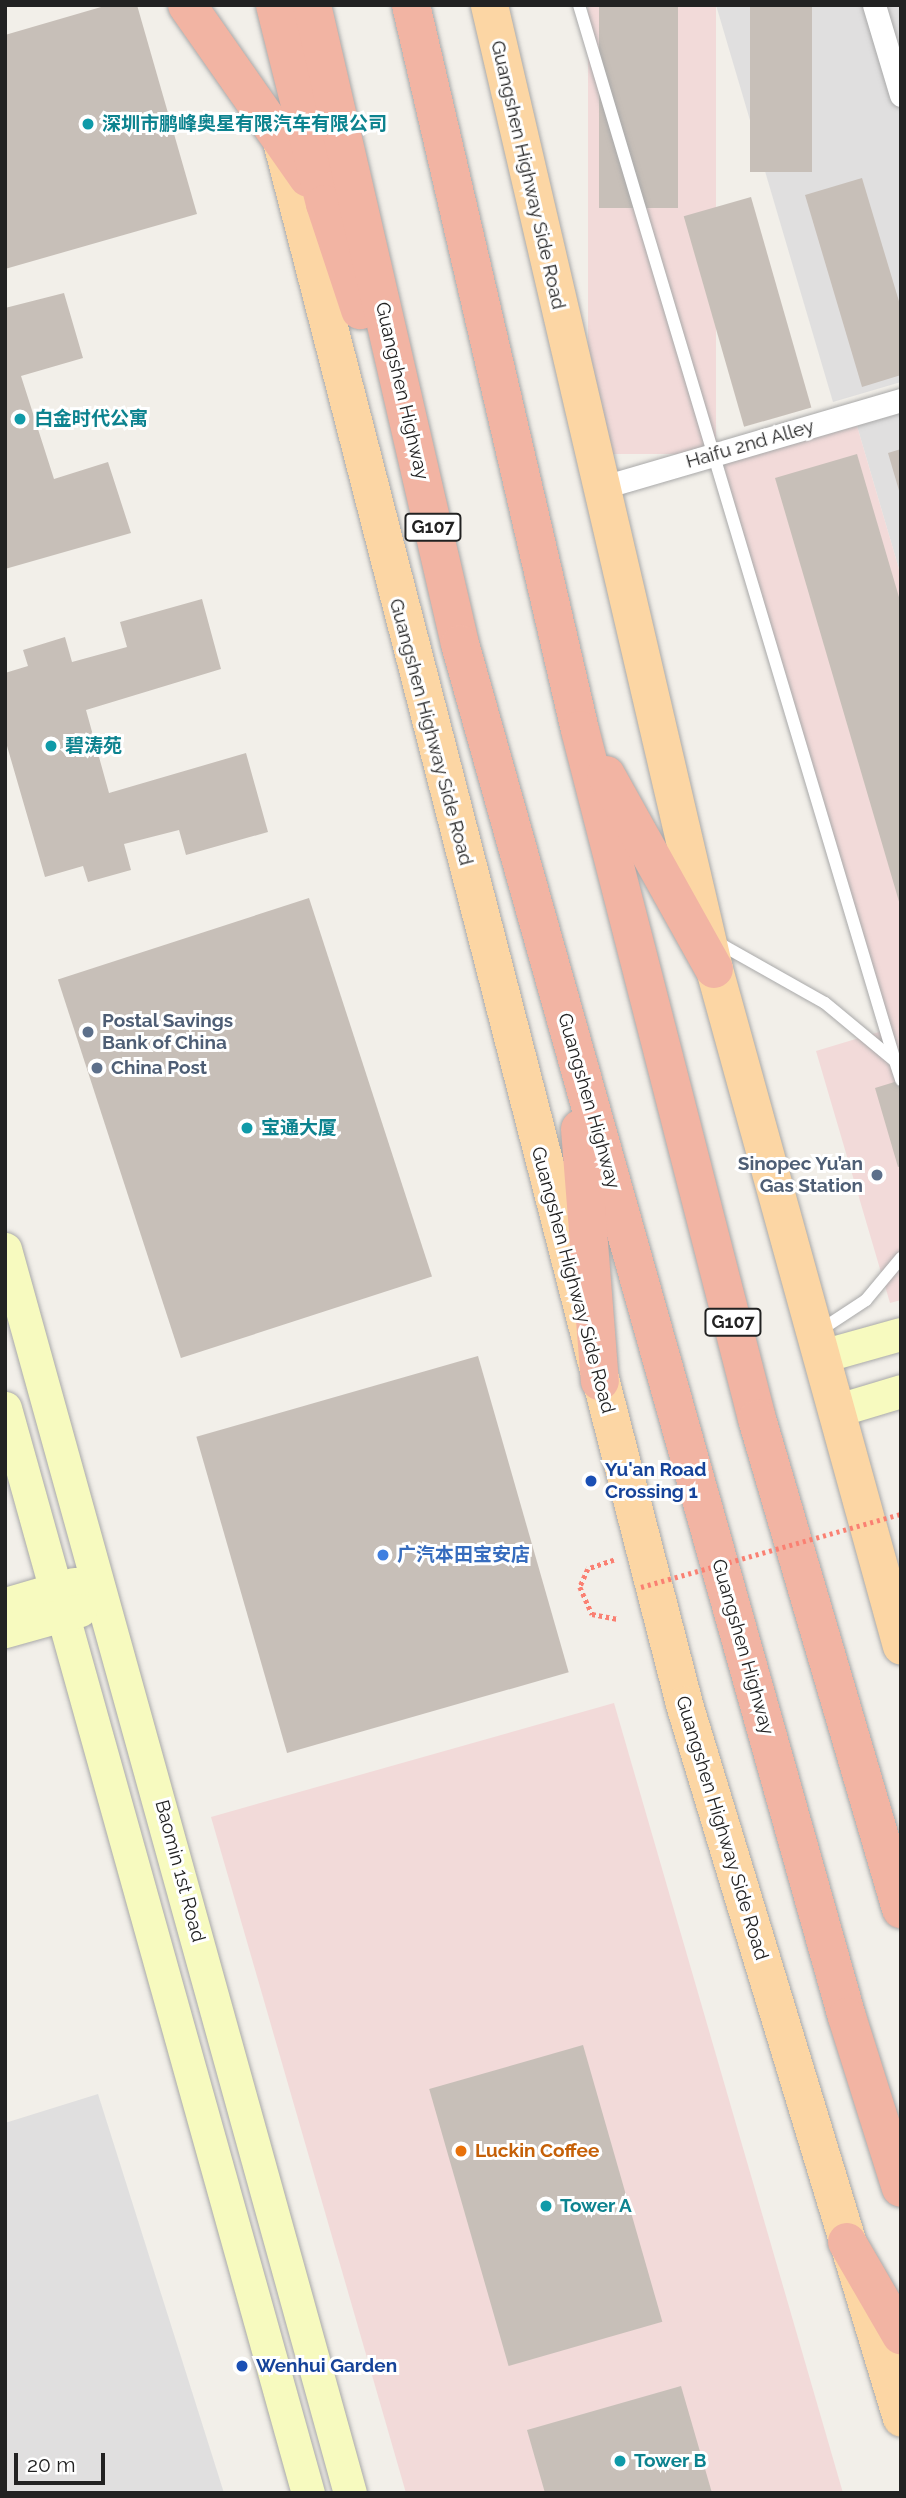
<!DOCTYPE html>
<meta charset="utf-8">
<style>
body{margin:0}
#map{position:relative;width:906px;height:2498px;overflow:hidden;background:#f2efe9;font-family:Raleway,"Noto Sans SC",sans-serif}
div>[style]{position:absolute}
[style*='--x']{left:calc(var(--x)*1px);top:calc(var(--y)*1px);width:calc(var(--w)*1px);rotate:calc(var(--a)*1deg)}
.residential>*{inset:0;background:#e0dfdf}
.commercial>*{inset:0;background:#f2dad9;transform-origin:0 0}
.building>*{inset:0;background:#c7bfb8;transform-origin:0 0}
.path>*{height:4.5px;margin-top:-2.25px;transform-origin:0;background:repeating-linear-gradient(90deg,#fa8072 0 3.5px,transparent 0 7px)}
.roads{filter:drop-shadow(0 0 2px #a9a9a9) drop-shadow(0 0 2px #a9a9a9)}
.service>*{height:12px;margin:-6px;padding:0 6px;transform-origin:6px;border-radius:6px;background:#fff}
.minor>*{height:23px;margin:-11.5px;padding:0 11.5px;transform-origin:11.5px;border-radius:11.5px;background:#fff}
.secondary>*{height:33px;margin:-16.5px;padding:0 16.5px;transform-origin:16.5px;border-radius:16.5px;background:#f7fabf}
.primary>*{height:37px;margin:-18.5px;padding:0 18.5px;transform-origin:18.5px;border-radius:18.5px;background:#fcd6a4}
.trunk>*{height:38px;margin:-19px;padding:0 19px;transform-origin:19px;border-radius:19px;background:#f2b4a3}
.path-bridge>*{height:4.5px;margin-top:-2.25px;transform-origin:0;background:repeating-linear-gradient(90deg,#fa8072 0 3.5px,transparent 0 7px)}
.dots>*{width:19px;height:19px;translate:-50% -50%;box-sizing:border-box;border:4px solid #fff;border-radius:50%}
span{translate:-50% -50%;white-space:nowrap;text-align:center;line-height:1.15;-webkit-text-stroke:6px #fff;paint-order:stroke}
.shield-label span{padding:2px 5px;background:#fff;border:2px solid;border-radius:5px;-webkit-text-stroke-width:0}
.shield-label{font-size:18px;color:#222;font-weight:700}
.culture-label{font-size:19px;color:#0d838f;font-weight:700}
.left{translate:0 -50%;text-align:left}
.street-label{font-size:19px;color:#222}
.service-label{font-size:19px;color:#4e5e75;font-weight:700}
.right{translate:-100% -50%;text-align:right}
.transit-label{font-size:19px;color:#164399;font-weight:700}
.shop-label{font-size:19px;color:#366cbe;font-weight:700}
.food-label{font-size:19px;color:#c56008;font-weight:700}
.frame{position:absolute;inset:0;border:7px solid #222;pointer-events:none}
.scale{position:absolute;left:14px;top:2453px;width:91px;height:32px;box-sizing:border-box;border:4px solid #222;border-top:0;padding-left:9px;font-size:21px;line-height:24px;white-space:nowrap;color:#222;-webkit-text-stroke:5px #fff;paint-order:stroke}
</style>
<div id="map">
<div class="residential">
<div style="clip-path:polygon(716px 5px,901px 5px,901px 382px,833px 402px)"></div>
<div style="clip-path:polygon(901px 413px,901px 576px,857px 426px)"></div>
<div style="clip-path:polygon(98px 2094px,224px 2493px,5px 2493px,5px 2123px)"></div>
</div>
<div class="commercial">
<div style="left:588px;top:5px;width:128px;height:449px"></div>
<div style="clip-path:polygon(857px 426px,901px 576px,901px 1300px,890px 1303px,816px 1051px,889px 1029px,723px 464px)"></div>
<div style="clip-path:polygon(614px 1703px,843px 2493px,406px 2493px,211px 1817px)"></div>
</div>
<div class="building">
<div style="clip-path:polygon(108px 5px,137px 5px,197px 214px,5px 269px,5px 35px)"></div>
<div style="left:599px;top:5px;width:79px;height:203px"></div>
<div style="left:750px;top:5px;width:62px;height:167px"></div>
<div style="clip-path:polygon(862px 178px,901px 308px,901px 375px,862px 387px,805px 195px)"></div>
<div style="left:751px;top:197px;width:219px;height:70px;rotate:74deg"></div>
<div style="clip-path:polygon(64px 293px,83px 358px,21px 376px,54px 479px,108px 462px,131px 533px,5px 569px,5px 308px)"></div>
<div style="clip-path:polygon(901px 449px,901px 494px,900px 494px,888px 453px)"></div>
<div style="clip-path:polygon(857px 454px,901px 604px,900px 905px,775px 478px)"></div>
<div style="clip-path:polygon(202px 599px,221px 669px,86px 710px,109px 793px,246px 753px,268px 832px,186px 855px,179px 830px,124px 844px,131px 870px,88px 882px,83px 866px,45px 877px,5px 739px,5px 673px,28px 666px,23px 650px,65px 637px,72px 662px,127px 647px,120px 622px)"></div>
<div style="left:309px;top:898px;width:398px;height:264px;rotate:72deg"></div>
<div style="clip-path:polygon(901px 1080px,901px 1166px,898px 1167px,875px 1088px)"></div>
<div style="left:478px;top:1356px;width:329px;height:293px;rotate:74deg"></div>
<div style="left:583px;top:2045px;width:288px;height:160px;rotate:74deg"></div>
<div style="clip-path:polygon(681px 2386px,712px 2493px,545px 2493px,527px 2430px)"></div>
</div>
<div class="path">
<div style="--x:614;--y:1560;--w:28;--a:161"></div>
<div style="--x:588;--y:1569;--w:20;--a:114"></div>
<div style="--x:580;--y:1587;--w:30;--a:66"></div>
<div style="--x:592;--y:1614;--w:25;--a:11"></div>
</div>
<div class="roads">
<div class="service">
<div style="--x:579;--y:5;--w:1102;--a:73.34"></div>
<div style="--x:715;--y:941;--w:126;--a:29.4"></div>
<div style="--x:825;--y:1003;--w:91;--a:39.6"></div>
<div style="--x:895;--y:1061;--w:20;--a:72"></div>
<div style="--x:819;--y:1331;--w:56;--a:-33.4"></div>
<div style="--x:866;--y:1300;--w:55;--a:-50.2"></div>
</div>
<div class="minor">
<div style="--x:874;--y:5;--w:94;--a:73.3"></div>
<div style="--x:600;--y:488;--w:314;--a:-16.3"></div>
</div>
<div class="secondary">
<div style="--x:5;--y:1249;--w:1291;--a:74.5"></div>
<div style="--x:822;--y:1356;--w:82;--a:-15.6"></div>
<div style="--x:5;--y:1408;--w:1127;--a:74.4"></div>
<div style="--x:838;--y:1410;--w:66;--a:-16.8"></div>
<div style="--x:5;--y:1604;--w:72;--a:-16.2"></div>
<div style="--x:5;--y:1631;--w:78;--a:-15.6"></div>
</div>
<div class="primary">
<div style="--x:489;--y:5;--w:990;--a:76.86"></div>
<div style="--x:714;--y:969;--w:702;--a:74.56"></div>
<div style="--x:281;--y:141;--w:1614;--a:75.54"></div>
<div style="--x:684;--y:1704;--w:746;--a:73.09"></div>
</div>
<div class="trunk">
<div style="--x:187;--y:5;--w:211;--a:55"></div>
<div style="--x:275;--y:5;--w:205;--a:75.9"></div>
<div style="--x:325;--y:204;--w:112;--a:71.7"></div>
<div style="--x:312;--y:5;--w:656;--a:76.96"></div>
<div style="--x:460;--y:644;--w:1426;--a:74.26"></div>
<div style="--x:847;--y:2017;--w:179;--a:72.5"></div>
<div style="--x:411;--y:5;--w:744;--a:76.88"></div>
<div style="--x:580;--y:730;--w:711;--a:75.59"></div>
<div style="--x:757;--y:1419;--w:511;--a:73.62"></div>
<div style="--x:606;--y:775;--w:222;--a:60.9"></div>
<div style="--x:580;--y:1129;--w:253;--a:85.5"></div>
<div style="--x:847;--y:2242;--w:108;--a:59.9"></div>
</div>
</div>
<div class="path-bridge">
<div style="--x:641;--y:1587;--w:270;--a:-15.7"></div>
</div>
<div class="dots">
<div style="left:88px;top:124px;background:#0f9aa8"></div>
<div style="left:20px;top:419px;background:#0f9aa8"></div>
<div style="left:51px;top:746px;background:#0f9aa8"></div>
<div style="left:88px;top:1032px;background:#5c6f8a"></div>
<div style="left:97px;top:1068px;background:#5c6f8a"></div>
<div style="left:247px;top:1128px;background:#0f9aa8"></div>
<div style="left:877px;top:1175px;background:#5c6f8a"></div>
<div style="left:591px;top:1481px;background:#1a4fb4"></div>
<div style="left:383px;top:1555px;background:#3f7fe0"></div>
<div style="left:461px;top:2151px;background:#e8710a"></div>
<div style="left:546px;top:2206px;background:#0f9aa8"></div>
<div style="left:242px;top:2366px;background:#1a4fb4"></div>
<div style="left:620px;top:2461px;background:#0f9aa8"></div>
</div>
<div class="shield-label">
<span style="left:433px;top:527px">G107</span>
<span style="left:733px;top:1322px">G107</span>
</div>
<div class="culture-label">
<span class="left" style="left:102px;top:124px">深圳市鹏峰奥星有限汽车有限公司</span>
<span class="left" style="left:34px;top:419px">白金时代公寓</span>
<span class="left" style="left:65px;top:746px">碧涛苑</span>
<span class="left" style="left:261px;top:1128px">宝通大厦</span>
<span class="left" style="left:560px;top:2206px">Tower A</span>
<span class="left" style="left:634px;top:2461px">Tower B</span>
</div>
<div class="street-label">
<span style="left:528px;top:175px;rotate:77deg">Guangshen Highway Side Road</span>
<span style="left:402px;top:391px;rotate:77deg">Guangshen Highway</span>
<span style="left:750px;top:444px;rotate:-16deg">Haifu 2nd Alley</span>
<span style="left:431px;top:732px;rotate:75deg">Guangshen Highway Side Road</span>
<span style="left:589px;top:1101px;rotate:74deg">Guangshen Highway</span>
<span style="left:573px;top:1280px;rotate:75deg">Guangshen Highway Side Road</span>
<span style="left:743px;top:1647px;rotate:74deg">Guangshen Highway</span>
<span style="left:722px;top:1828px;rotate:73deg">Guangshen Highway Side Road</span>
<span style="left:180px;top:1871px;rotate:75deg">Baomin 1st Road</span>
</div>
<div class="service-label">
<span class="left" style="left:102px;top:1032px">Postal Savings<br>Bank of China</span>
<span class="left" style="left:111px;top:1068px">China Post</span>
<span class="right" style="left:863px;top:1175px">Sinopec Yu’an<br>Gas Station</span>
</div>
<div class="transit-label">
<span class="left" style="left:605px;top:1481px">Yu'an Road<br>Crossing 1</span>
<span class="left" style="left:256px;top:2366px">Wenhui Garden</span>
</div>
<div class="shop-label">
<span class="left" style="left:397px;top:1555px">广汽本田宝安店</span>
</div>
<div class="food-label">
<span class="left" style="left:475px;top:2151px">Luckin Coffee</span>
</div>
<div class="frame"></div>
<div class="scale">20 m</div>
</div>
